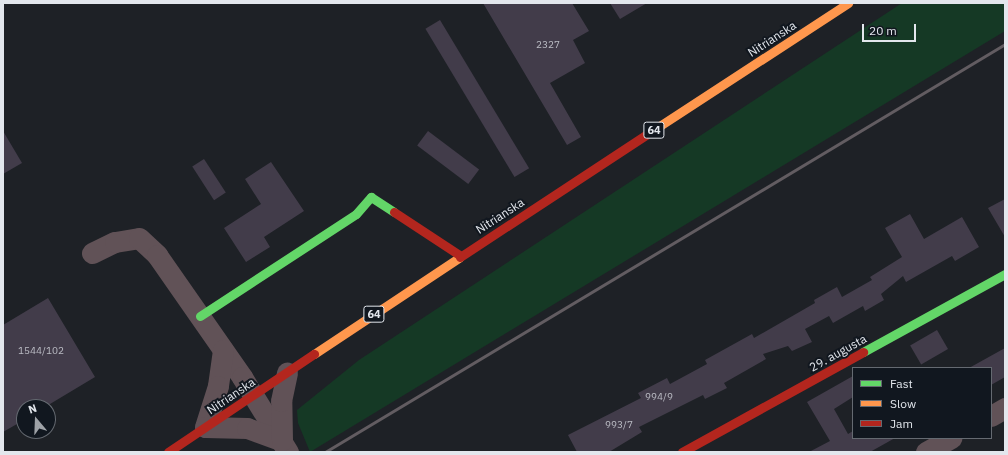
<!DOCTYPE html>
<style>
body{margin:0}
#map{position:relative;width:1008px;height:455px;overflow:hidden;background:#1e2126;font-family:"IBM Plex Sans",sans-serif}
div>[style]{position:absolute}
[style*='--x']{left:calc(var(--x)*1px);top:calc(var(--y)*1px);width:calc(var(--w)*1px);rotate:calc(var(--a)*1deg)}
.green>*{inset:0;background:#153925}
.building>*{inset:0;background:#423c4a;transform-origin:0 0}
.street>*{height:21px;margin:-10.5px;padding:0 10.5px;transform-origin:10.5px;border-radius:10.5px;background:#615257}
.fast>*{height:9px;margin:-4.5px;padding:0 4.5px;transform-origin:4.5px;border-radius:4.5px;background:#63d668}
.slow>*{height:9px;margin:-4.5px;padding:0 4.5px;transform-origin:4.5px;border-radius:4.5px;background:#ff974d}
.jam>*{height:9px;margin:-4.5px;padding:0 4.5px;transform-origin:4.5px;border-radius:4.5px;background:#b3261e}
.rail>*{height:3px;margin:-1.5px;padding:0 1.5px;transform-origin:1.5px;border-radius:1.5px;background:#625c61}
span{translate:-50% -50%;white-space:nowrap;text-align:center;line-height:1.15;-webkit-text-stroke:4px #11171f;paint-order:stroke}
.number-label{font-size:10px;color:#bbbcc4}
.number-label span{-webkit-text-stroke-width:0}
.shield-label span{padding:1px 3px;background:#11171f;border:1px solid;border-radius:3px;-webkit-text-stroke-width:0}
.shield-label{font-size:11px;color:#e3e7ed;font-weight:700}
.street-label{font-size:12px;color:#e3e7ed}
.frame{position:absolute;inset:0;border:4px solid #e3e7ed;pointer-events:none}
.legend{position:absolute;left:852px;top:367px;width:140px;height:72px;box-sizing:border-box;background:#11171f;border:1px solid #656a71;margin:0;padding:5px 7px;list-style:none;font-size:12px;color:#e3e7ed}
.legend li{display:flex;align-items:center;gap:8px;height:20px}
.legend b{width:20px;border:1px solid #656a71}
.north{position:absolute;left:16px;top:399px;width:40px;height:40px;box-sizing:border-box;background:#11171f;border:1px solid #656a71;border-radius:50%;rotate:341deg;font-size:11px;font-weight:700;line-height:16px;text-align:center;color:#e3e7ed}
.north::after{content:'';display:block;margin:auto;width:14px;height:18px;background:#9ea2a7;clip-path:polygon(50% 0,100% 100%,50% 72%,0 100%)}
.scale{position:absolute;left:862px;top:24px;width:54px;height:18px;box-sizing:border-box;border:2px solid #e3e7ed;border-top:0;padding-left:5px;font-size:12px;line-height:14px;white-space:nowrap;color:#e3e7ed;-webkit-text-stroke:3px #11171f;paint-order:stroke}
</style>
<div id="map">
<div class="green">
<div style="clip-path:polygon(902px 3px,1005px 3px,1005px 31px,310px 452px,298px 423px,297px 410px,359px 360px)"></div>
</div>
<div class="building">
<div style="clip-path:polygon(483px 3px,572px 3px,589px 31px,573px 40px,585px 63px,550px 83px,581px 137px,567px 145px)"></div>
<div style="clip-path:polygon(610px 3px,647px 3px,620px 19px)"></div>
<div style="left:440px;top:20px;width:173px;height:17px;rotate:59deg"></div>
<div style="clip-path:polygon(3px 131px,22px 163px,3px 174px)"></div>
<div style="left:428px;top:131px;width:64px;height:18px;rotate:37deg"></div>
<div style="left:204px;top:159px;width:40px;height:14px;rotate:57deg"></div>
<div style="clip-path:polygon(271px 162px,304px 211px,264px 237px,270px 247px,246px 262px,224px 228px,261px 204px,245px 179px)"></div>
<div style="clip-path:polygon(1005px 199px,1005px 237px,988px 208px)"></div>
<div style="clip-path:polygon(910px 214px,924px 239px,962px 217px,979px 247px,955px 261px,952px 256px,906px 282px,903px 276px,881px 294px,884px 300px,865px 311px,863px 306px,833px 323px,829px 316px,805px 329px,812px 342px,792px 351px,788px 346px,763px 354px,766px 359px,724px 383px,727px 388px,705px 399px,703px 395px,639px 427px,642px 432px,609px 452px,577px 452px,568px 435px,641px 398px,638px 393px,667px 378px,670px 384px,707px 364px,705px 360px,752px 334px,754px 338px,815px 303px,814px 300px,837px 287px,842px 297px,872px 280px,870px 277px,902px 257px,885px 228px)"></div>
<div style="clip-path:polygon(48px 298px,95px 377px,45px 407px,24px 407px,24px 420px,3px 432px,3px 325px)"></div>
<div style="left:937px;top:330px;width:22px;height:31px;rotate:60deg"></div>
<div style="clip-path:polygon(1005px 348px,1005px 377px,991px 385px,991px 368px,969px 368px)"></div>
<div style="clip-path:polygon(853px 376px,853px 397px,834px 409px,848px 434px,853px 431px,853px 438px,895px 438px,870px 452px,809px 452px,830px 441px,807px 402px)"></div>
</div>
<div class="street">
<div style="--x:92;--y:253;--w:25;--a:-26"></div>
<div style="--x:115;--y:242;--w:24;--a:-9"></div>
<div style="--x:139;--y:238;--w:25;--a:43"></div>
<div style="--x:157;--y:255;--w:149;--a:55.1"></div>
<div style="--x:242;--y:377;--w:88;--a:58.5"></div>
<div style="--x:223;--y:350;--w:36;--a:98"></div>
<div style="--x:218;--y:386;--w:43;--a:107.6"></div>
<div style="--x:205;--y:427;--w:42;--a:1.4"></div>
<div style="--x:247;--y:428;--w:37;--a:20"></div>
<div style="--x:991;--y:416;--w:16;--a:-30"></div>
<div style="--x:282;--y:440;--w:39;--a:-91"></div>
<div style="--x:281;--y:401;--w:29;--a:-78"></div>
<div style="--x:926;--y:452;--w:29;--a:-29"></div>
</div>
<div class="fast">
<div style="--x:200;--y:316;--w:186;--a:-33.2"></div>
<div style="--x:356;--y:214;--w:23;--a:-49"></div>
<div style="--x:371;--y:197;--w:27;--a:33"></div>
<div style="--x:863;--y:352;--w:162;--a:-28.8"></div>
</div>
<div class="slow">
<div style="--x:658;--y:127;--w:227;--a:-33.1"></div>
<div style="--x:314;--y:354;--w:175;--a:-33.6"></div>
</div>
<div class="jam">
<div style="--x:394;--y:212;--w:80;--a:33.3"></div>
<div style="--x:460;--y:257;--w:237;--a:-33.3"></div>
<div style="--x:168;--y:452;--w:176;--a:-33.9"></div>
<div style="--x:682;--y:452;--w:207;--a:-28.9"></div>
</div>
<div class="rail">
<div style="--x:325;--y:452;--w:793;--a:-30.96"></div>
</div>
<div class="number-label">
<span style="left:548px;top:45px">2327</span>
<span style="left:41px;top:351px">1544/102</span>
<span style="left:659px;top:397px">994/9</span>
<span style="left:619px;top:425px">993/7</span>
</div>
<div class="shield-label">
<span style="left:654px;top:130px">64</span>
<span style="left:374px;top:314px">64</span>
</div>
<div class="street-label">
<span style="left:772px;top:39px;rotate:-33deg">Nitrianska</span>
<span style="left:500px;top:216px;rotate:-33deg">Nitrianska</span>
<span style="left:838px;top:353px;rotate:-29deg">29. augusta</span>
<span style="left:231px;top:396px;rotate:-34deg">Nitrianska</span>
</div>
<div class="frame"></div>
<ul class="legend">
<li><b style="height:5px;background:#63d668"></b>Fast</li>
<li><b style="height:5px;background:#ff974d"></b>Slow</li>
<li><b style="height:5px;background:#b3261e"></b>Jam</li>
</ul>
<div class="north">N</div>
<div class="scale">20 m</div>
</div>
